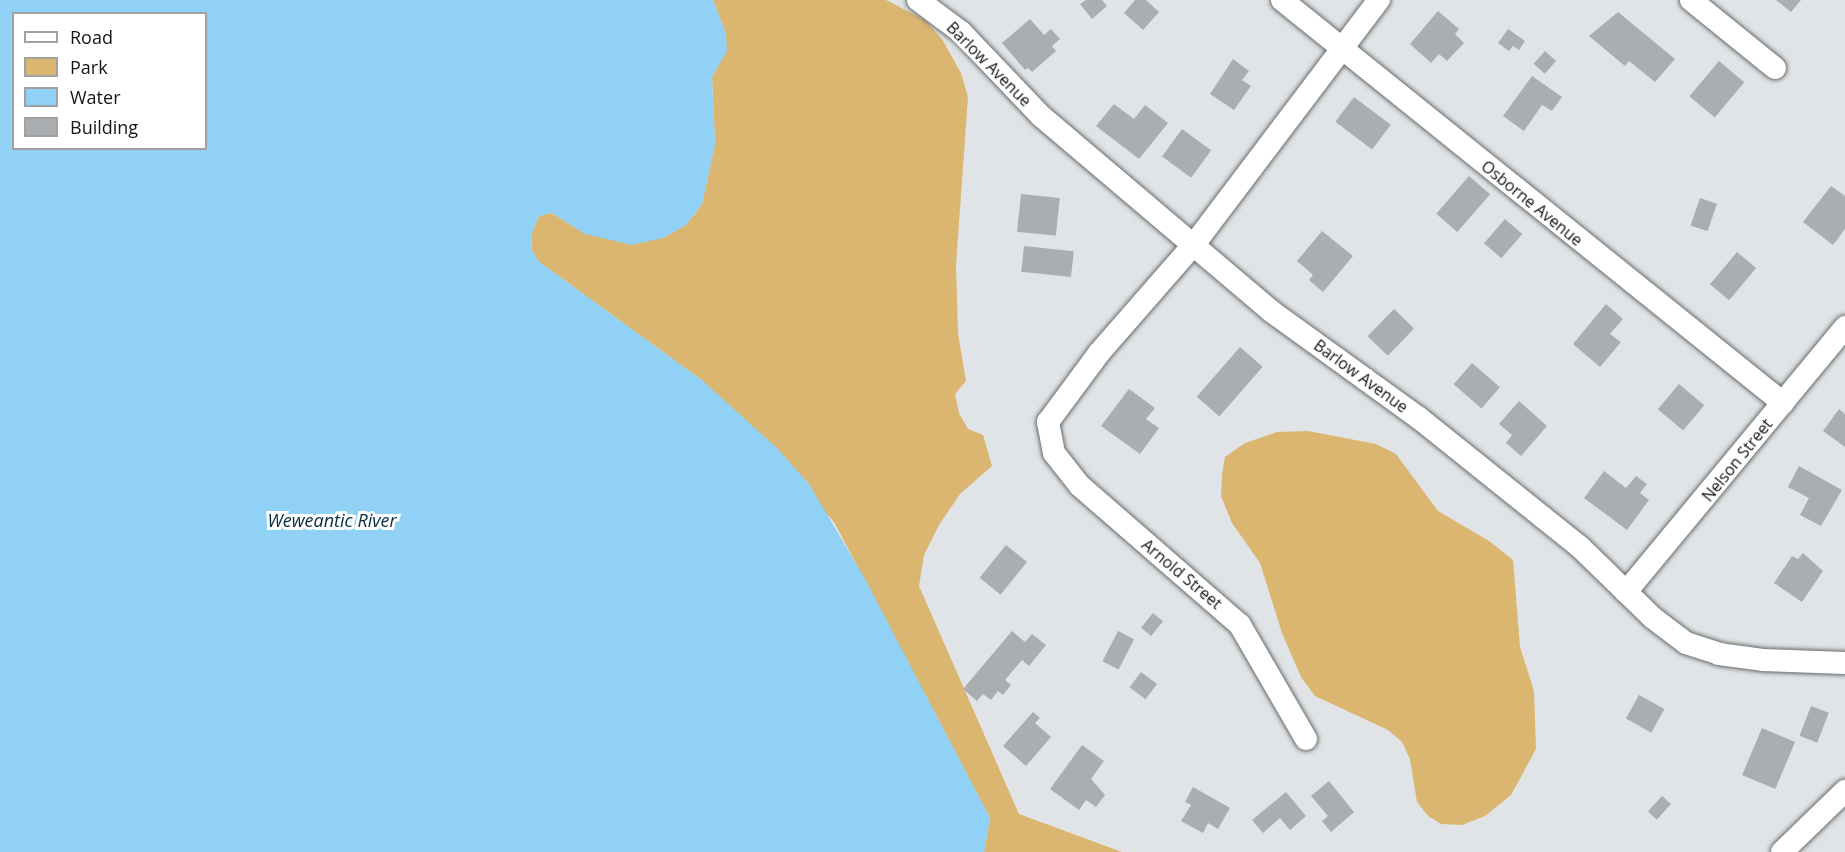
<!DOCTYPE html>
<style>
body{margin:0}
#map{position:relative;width:1845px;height:852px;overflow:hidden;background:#e0e4e6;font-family:"Open Sans",sans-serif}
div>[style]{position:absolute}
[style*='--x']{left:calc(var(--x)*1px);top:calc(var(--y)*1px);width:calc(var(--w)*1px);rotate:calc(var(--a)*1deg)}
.green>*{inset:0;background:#dab671}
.water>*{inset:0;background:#90d1f5}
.building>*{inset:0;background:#abaeb1;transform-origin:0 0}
.roads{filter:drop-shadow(0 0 2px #696c6e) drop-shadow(0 0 2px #696c6e)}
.minor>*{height:22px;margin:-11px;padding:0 11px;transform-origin:11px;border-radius:11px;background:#fff}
span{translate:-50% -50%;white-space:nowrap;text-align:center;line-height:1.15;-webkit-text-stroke:6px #fff;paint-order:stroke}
.street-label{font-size:16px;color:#131515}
.water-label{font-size:18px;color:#062e40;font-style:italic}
.legend{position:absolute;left:12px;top:12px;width:195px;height:138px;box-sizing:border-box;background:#fff;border:2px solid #a1a1a1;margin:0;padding:8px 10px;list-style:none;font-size:18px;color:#131515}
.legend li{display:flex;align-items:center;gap:12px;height:30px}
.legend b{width:30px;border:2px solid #a1a1a1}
</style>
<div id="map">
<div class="green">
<div style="clip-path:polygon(713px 0,886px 0,925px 20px,942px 39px,961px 73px,968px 97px,956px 265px,958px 333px,966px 381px,955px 394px,959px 413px,968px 429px,983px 435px,992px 466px,960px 494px,939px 525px,924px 555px,919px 586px,1019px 814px,1122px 852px,984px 852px,990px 818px,834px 522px,703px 381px,538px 261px,532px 250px,531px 235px,539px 216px,552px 213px,585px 234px,663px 238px,686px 225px,702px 204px,715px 144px,712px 77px,726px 50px,726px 34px)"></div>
<div style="clip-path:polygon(1308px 431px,1376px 444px,1396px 454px,1438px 511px,1489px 541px,1513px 560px,1520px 647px,1534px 691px,1536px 749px,1511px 795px,1485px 816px,1462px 825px,1441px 824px,1428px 816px,1417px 802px,1410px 759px,1402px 742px,1388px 730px,1315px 696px,1301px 677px,1282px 633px,1260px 563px,1232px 523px,1221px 496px,1222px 474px,1225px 457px,1245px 443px,1277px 432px)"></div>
</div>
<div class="water">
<div style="clip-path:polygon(evenodd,0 0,713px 0,726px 34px,727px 51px,712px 77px,715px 144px,702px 204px,686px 225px,663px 238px,632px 245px,585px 234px,552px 213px,539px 216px,531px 235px,532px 250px,538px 261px,703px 381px,777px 448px,809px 484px,865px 579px,990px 818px,984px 852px,0 852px,0 0,14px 14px,206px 14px,206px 148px,14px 148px,14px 14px)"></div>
</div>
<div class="building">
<div style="clip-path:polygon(1086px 0,1102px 0,1107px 6px,1092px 19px,1080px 4px)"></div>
<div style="clip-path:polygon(1135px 0,1146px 0,1159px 12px,1143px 30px,1124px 13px)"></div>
<div style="clip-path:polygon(1776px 0,1801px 0,1791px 12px)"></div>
<div style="clip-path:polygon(1438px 11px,1459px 29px,1455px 34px,1464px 43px,1447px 61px,1439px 54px,1431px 63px,1410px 44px)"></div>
<div style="clip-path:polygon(1618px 12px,1675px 59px,1655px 82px,1629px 61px,1625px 66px,1589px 36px)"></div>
<div style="clip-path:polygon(1030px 19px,1044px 35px,1051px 29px,1060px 39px,1052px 46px,1056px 51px,1032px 72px,1028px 68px,1025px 70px,1002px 43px)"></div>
<div style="clip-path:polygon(1508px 29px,1525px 41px,1519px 50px,1513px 46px,1509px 51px,1498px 43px)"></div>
<div style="left:1545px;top:51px;width:15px;height:17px;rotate:42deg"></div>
<div style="clip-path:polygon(1233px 59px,1249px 71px,1242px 80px,1251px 86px,1234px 110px,1210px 94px)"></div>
<div style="left:1719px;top:61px;width:33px;height:46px;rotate:40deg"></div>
<div style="clip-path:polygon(1532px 76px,1562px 97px,1552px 111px,1542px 105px,1524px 131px,1503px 116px)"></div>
<div style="left:1354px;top:97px;width:46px;height:31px;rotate:37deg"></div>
<div style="clip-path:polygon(1114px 104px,1134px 119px,1145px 105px,1168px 123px,1139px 159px,1096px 126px)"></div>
<div style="left:1182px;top:129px;width:36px;height:34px;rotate:36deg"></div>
<div style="left:1469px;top:176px;width:28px;height:50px;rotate:41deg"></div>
<div style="clip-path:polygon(1831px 186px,1845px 196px,1845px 229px,1833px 245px,1803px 222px)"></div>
<div style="left:1021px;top:194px;width:39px;height:38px;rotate:6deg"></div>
<div style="left:1700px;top:198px;width:18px;height:29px;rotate:19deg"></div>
<div style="left:1505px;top:219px;width:23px;height:32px;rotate:41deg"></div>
<div style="clip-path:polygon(1322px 231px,1353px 256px,1323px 292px,1309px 280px,1313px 275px,1297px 261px)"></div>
<div style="left:1024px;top:246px;width:50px;height:26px;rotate:6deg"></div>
<div style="left:1737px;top:252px;width:25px;height:42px;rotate:40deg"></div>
<div style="clip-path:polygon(1606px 304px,1623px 319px,1610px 334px,1621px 342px,1600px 367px,1573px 344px)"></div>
<div style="left:1394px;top:309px;width:28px;height:38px;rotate:44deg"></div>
<div style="left:1240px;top:347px;width:30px;height:66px;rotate:41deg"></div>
<div style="left:1472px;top:363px;width:37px;height:28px;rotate:41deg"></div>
<div style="left:1679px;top:384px;width:33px;height:33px;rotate:40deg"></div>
<div style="clip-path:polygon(1129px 389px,1155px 408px,1146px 419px,1159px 428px,1140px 454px,1101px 426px)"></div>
<div style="clip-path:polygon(1519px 401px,1547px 426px,1521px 456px,1506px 443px,1512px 435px,1499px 424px)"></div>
<div style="clip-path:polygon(1839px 409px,1845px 414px,1845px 447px,1823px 431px)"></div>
<div style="clip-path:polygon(1799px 466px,1842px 490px,1821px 526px,1800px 515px,1809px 498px,1788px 487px)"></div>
<div style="clip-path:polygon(1604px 471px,1626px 488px,1636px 476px,1647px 484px,1640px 493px,1649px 500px,1627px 530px,1584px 498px)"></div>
<div style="left:1006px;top:545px;width:27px;height:42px;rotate:39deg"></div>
<div style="clip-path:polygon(1803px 553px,1823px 571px,1802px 602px,1774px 583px,1792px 556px,1798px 559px)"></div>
<div style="left:1153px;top:613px;width:13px;height:19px;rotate:39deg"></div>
<div style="clip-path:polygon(1012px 631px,1025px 642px,1032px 634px,1046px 645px,1029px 666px,1022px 660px,1005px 680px,1011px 685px,1003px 695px,998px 691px,991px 700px,983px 694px,977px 701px,963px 689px)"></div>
<div style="left:1118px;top:631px;width:18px;height:34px;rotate:27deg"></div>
<div style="left:1141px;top:672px;width:20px;height:19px;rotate:37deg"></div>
<div style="left:1639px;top:695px;width:29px;height:27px;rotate:29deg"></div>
<div style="left:1811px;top:706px;width:19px;height:32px;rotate:21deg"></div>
<div style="clip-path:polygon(1033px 712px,1040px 718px,1035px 723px,1051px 737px,1026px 766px,1003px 746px)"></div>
<div style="left:1762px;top:728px;width:36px;height:51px;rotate:23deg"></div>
<div style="clip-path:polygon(1082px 745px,1104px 761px,1091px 779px,1105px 795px,1096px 807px,1086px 800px,1079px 810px,1050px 789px)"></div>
<div style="clip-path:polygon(1329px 781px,1354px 812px,1331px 832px,1322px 821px,1328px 816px,1311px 796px)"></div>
<div style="clip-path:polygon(1193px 787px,1230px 808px,1218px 829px,1208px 823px,1203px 833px,1181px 821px,1191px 805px,1185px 802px)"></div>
<div style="clip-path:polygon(1286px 792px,1306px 816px,1290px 830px,1280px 818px,1263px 833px,1252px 820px)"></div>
<div style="left:1662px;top:796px;width:12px;height:21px;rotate:42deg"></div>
</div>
<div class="roads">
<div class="minor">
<div style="--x:918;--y:0;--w:54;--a:36.7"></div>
<div style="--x:961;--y:32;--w:116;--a:46.4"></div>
<div style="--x:1041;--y:116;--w:302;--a:40.3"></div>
<div style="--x:1271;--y:311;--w:183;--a:35.9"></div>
<div style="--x:1419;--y:418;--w:205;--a:38.7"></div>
<div style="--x:1579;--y:546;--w:103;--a:44.2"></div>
<div style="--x:1653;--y:618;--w:41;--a:37.1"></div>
<div style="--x:1686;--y:643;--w:35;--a:18"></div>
<div style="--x:1719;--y:654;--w:44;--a:7.8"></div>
<div style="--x:1763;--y:660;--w:82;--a:2.1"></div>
<div style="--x:1282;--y:0;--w:643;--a:38.81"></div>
<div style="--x:1691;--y:0;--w:108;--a:39"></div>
<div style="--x:1626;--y:592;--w:344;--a:-50.4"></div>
<div style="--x:1306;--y:739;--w:132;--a:-120.1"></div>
<div style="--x:1240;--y:625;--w:212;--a:-139"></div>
<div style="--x:1080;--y:486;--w:42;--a:-128.2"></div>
<div style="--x:1054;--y:453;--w:32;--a:-101"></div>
<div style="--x:1048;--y:422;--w:86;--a:-53.5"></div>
<div style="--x:1099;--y:353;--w:146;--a:-48.9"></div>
<div style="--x:1195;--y:243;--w:305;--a:-52.9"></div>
<div style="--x:1782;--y:852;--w:88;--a:-44.1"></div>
</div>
</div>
<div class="street-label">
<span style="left:989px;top:64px;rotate:45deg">Barlow Avenue</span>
<span style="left:1532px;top:203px;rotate:39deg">Osborne Avenue</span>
<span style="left:1361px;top:376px;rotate:36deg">Barlow Avenue</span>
<span style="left:1737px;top:460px;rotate:-51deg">Nelson Street</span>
<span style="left:1182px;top:574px;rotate:40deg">Arnold Street</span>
</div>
<div class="water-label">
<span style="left:332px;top:520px">Weweantic River</span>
</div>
<ul class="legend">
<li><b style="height:8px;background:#fff"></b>Road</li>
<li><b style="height:16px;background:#dab671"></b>Park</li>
<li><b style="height:16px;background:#90d1f5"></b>Water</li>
<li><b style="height:16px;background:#abaeb1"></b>Building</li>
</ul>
</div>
